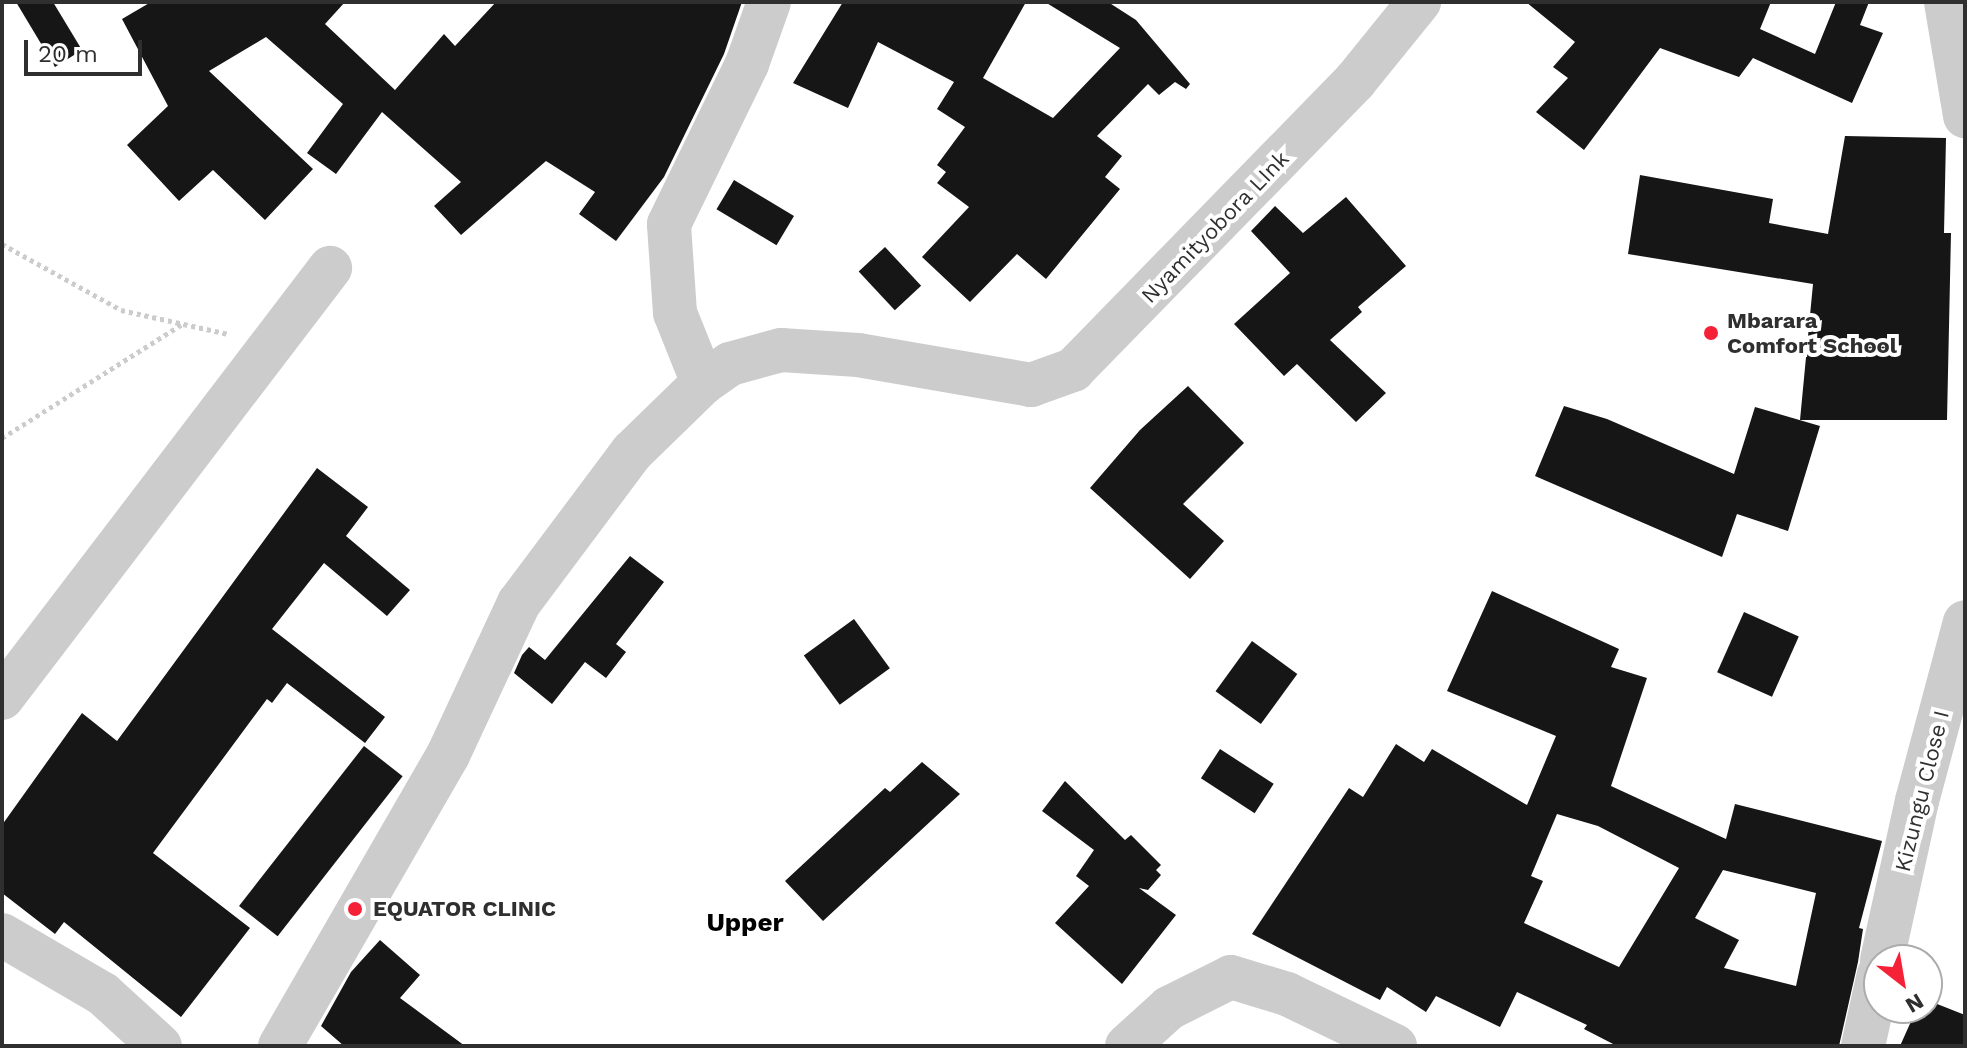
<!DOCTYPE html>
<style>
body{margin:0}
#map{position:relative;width:1967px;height:1048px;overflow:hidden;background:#fff;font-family:"Work Sans",sans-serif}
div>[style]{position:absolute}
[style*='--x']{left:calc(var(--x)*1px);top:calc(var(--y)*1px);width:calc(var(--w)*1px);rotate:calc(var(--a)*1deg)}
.building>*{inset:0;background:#161616;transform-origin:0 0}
.path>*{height:5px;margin-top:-2.5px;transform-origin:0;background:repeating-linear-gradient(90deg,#ccc 0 4px,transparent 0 8px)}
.minor>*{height:44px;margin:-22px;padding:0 22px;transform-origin:22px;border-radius:22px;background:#ccc}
.dots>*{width:22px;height:22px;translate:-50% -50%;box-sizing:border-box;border:4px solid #fff;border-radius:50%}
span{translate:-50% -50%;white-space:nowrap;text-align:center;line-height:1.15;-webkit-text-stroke:8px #fff;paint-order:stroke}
.street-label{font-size:22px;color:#2f2f2f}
.poi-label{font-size:22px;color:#2f2f2f;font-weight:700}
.left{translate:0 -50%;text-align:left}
.quarter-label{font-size:26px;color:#000;font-weight:700}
.frame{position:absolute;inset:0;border:4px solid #2f2f2f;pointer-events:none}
.north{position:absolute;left:1863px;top:944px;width:80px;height:80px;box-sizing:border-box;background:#fff;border:2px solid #acacac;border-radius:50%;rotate:149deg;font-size:22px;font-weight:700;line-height:32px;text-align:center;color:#2f2f2f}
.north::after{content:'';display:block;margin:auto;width:28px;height:36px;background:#f52237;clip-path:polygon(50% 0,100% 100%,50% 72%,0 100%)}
.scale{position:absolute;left:24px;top:40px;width:118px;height:36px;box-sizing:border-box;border:4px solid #2f2f2f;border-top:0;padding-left:10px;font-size:24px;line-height:28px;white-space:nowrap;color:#2f2f2f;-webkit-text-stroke:6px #fff;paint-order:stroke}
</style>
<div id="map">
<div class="building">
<div style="clip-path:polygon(16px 2px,53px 2px,82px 50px,55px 67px)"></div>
<div style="clip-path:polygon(151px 2px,345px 2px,325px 24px,395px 90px,444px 34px,455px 46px,496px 2px,742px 2px,724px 54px,664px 177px,616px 241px,579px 214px,595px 192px,546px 161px,461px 235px,434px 206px,461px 182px,382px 112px,336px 174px,307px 153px,343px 104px,266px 37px,209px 71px,313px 169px,265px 220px,213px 170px,179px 201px,127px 145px,168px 106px,122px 19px)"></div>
<div style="clip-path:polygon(843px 2px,1026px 2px,983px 78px,1053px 118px,1120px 48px,1045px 2px,1108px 2px,1136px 20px,1190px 84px,1186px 89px,1175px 82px,1159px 95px,1148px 84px,1097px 136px,1122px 156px,1105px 177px,1120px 189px,1046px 279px,1017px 254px,970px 302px,922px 257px,969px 207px,937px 183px,946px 172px,937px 165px,965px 127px,937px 109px,954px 82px,878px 42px,848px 108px,793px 83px)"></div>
<div style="clip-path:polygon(1526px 2px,1771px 2px,1760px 29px,1815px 54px,1836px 2px,1869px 2px,1860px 25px,1883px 33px,1852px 103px,1753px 58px,1739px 77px,1660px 48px,1584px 150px,1536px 112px,1568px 78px,1553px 67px,1575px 42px)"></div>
<div style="clip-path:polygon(1845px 136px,1946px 138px,1944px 233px,1951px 233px,1947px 420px,1800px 420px,1813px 284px,1628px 254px,1640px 175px,1773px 199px,1769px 223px,1828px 234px)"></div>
<div style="left:734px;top:180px;width:70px;height:34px;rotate:31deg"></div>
<div style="clip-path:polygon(1346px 197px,1406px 266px,1358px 307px,1362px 312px,1330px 340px,1386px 393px,1356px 422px,1297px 364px,1284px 376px,1234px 324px,1290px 273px,1251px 231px,1275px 206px,1303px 233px)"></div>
<div style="left:885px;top:247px;width:53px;height:36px;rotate:47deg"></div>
<div style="clip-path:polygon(1188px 386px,1244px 443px,1183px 504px,1224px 541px,1190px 579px,1090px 488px,1140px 430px)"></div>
<div style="clip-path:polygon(1564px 406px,1607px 419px,1734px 474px,1755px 407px,1820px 426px,1788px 531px,1737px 514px,1722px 557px,1535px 476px)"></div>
<div style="clip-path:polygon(317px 468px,368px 507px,346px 536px,410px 590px,387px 616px,324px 563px,272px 629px,385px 717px,365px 743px,287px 683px,272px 703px,267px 699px,153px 853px,250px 928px,181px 1017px,64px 922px,55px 934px,2px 893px,2px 825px,82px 713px,117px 741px)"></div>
<div style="clip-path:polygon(630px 556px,664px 582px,616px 644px,626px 652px,606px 678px,585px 662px,552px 704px,514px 673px,522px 655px,529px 647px,545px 660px)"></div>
<div style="clip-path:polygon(evenodd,1492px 591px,1619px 649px,1611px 667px,1647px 678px,1611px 786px,1726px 839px,1735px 804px,1882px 841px,1859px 928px,1863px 929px,1858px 962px,1839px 1046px,1617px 1046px,1584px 1029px,1587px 1025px,1517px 992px,1500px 1027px,1436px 996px,1426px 1012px,1387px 987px,1380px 1000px,1252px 934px,1349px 788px,1363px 797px,1396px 744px,1424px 762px,1432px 749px,1527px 805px,1556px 736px,1447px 691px,1492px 591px,1557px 814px,1598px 826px,1679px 868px,1619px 967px,1524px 923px,1543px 881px,1531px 876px,1557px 814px,1492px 591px,1723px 870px,1816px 893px,1796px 986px,1724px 968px,1739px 940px,1695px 918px,1723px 870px)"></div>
<div style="left:1744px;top:612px;width:60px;height:66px;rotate:24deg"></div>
<div style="left:854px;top:619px;width:61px;height:62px;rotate:54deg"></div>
<div style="left:1252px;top:641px;width:56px;height:62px;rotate:36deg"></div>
<div style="left:364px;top:746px;width:49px;height:203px;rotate:38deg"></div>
<div style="left:1220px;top:749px;width:64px;height:35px;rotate:33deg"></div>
<div style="clip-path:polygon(922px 762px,960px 794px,823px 921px,785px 881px,885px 788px,890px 792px)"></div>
<div style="clip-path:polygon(1065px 781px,1125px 840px,1131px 835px,1161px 865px,1156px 870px,1161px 875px,1148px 890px,1139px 888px,1176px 915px,1122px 984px,1055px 923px,1089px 886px,1076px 876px,1094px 850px,1042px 811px)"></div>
<div style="clip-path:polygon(380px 940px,420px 975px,400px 998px,465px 1046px,344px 1046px,321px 1026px,351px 972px)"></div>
<div style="clip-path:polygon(1927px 1000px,1965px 1015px,1965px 1046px,1900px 1046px,1917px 1008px,1927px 1008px)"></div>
</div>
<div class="path">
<div style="--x:2;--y:244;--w:136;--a:29"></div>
<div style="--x:121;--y:310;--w:110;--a:12.6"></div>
<div style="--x:2;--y:438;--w:213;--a:-32.3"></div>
</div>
<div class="minor">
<div style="--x:1946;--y:2;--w:116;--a:80.5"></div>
<div style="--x:703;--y:383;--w:75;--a:-111.8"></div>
<div style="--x:675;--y:313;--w:89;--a:-93.9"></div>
<div style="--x:669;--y:224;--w:178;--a:-64"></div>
<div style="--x:747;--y:64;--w:66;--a:-70.5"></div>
<div style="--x:2;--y:698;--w:541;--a:-52.66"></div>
<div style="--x:2;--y:935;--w:117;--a:30.3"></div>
<div style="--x:103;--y:994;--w:77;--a:42.4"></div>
<div style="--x:1882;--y:960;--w:163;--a:-77.6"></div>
<div style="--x:1917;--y:801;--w:185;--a:-75"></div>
<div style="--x:280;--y:1046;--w:336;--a:-60"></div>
<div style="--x:448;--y:755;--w:168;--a:-65"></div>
<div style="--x:519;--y:603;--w:189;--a:-53.2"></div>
<div style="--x:632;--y:452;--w:99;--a:-44.2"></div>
<div style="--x:703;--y:383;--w:33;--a:-35"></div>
<div style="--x:730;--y:364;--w:53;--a:-15.4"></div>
<div style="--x:781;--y:350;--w:77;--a:3.7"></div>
<div style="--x:858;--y:355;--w:176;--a:9.8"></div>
<div style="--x:1031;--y:385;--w:45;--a:-19.7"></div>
<div style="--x:1073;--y:370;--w:404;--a:-45.7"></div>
<div style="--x:1355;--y:81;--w:102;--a:-51"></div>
<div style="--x:1127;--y:1046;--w:57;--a:-42.1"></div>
<div style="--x:1169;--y:1008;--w:69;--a:-26.6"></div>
<div style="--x:1231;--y:977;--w:59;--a:16.9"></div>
<div style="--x:1287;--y:994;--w:120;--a:25.7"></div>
<div style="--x:1863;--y:1046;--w:74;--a:-77.5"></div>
</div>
<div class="dots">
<div style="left:1711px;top:333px;background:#f52237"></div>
<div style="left:355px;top:909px;background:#f52237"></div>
</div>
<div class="street-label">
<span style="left:1215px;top:227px;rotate:-46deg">Nyamityobora LInk</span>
<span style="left:1922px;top:791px;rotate:-76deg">Kizungu Close I</span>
</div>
<div class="poi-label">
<span class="left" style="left:1727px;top:333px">Mbarara<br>Comfort School</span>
<span class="left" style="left:373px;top:909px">EQUATOR CLINIC</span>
</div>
<div class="quarter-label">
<span style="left:745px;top:923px">Upper</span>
</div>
<div class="frame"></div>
<div class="north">N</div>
<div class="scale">20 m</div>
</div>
